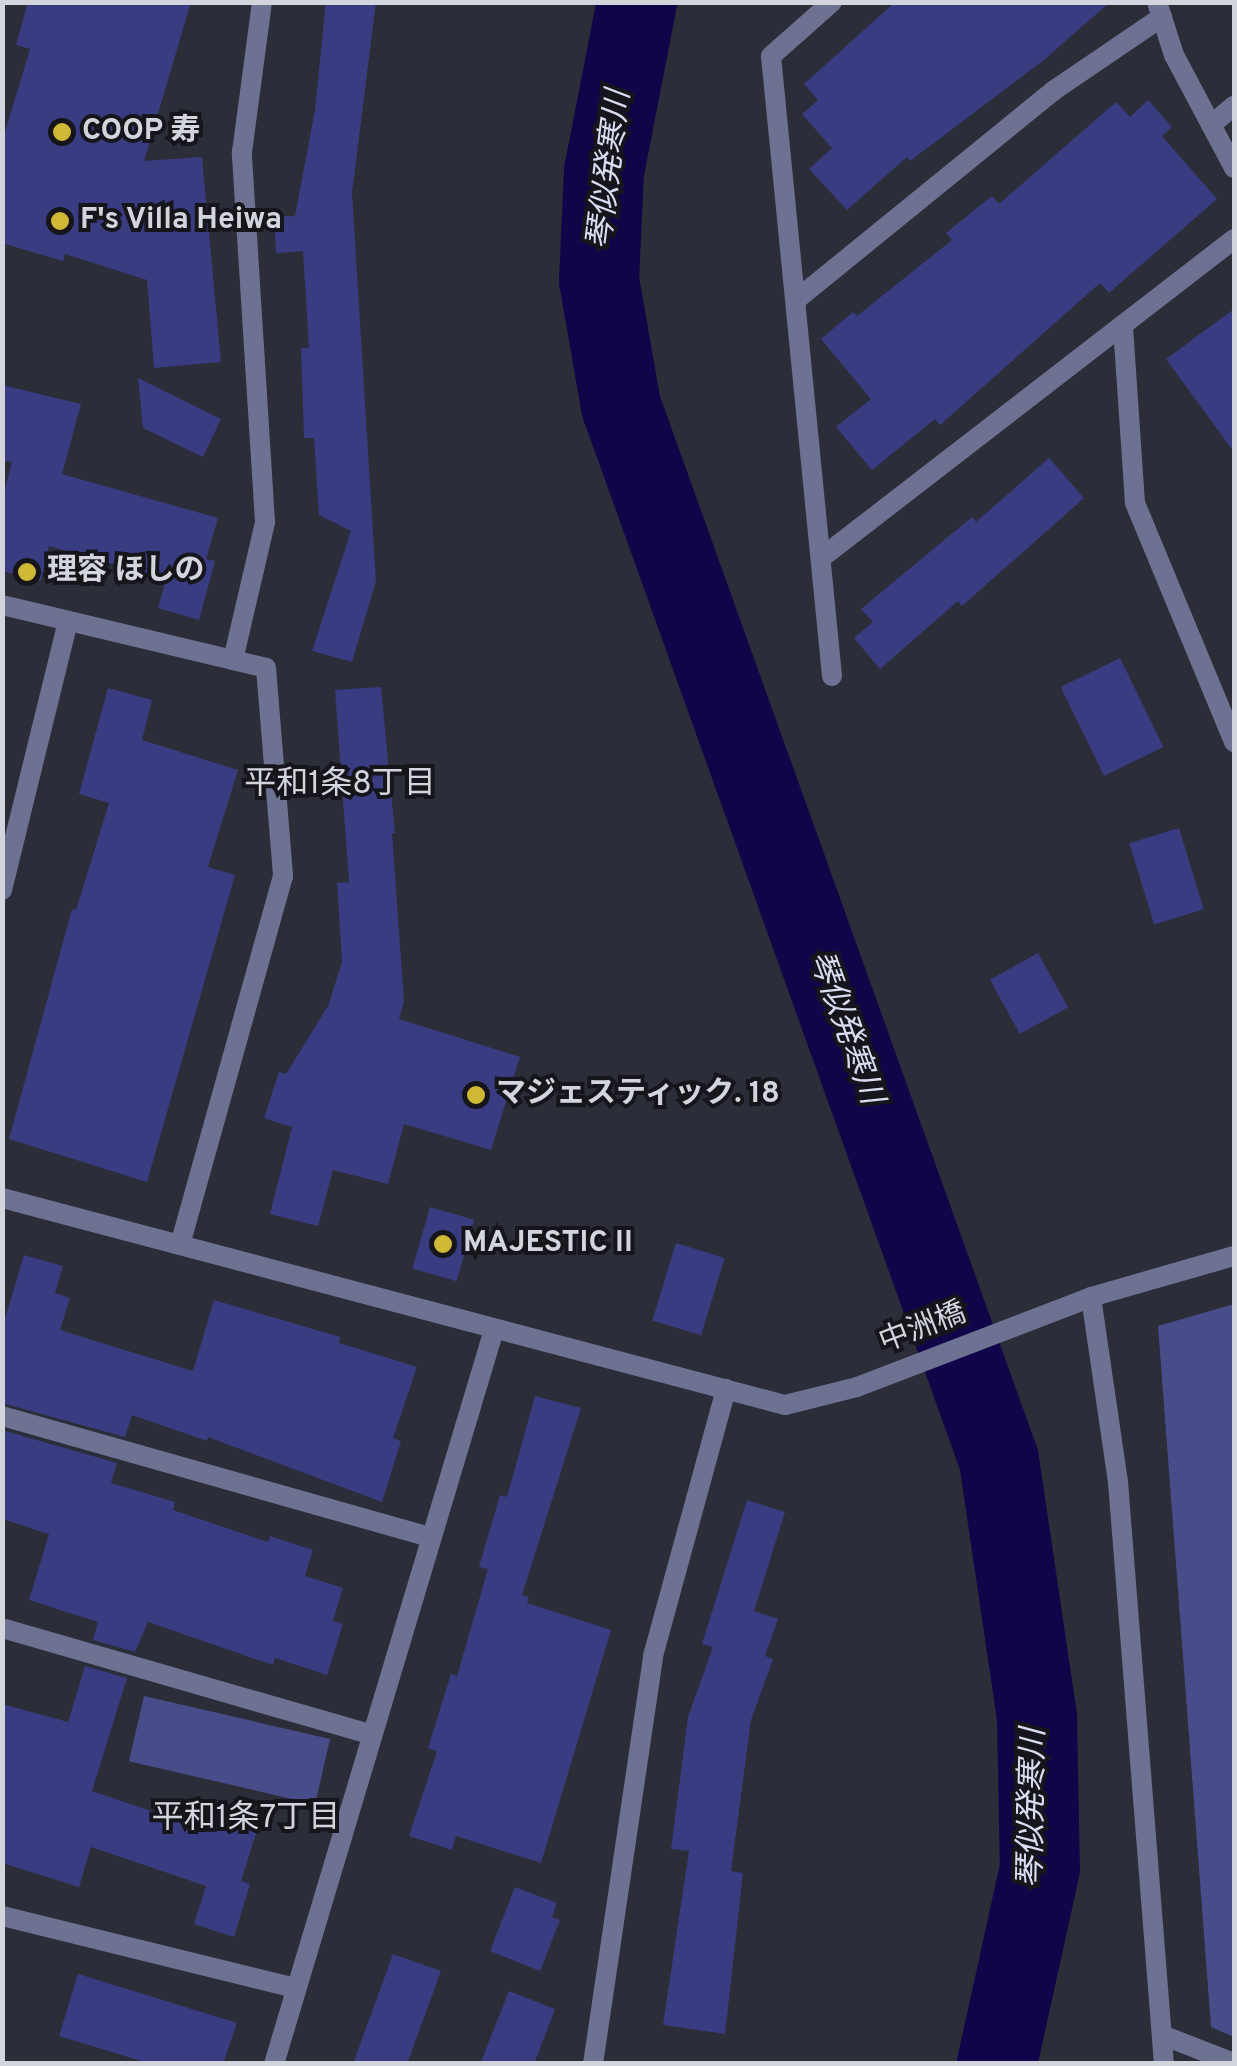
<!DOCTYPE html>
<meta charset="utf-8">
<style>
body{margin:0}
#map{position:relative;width:1237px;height:2066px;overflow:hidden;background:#2b2d38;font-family:Overpass,"Noto Sans JP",sans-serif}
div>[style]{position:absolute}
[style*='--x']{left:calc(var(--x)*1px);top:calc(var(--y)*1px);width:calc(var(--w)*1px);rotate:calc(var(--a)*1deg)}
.green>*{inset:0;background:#484d8a;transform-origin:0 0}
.river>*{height:80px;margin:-40px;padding:0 40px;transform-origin:40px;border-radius:40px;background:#110549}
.building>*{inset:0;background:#3a3c82;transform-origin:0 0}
.street>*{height:20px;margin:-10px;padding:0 10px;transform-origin:10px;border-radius:10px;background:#6d7293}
.dots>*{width:28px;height:28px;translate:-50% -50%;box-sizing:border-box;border:5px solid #15151b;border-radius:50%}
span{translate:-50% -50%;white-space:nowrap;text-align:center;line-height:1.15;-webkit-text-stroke:8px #15151b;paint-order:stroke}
.poi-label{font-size:30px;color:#d3d5dc;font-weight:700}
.left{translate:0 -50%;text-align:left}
.street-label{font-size:30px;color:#d3d5dc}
.water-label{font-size:32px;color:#d8dcf0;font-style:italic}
.neighbourhood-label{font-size:32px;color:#d3d5dc}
.frame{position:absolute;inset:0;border:5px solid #d3d5dc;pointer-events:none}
</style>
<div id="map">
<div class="green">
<div style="clip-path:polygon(1234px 1304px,1234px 2037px,1211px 2027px,1158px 1326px)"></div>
<div style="left:144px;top:1696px;width:191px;height:67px;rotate:13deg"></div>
</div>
<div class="river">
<div style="--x:637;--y:2;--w:172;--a:101"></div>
<div style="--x:604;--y:171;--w:109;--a:92.6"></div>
<div style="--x:599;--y:280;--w:128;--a:80.1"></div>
<div style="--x:621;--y:406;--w:1120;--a:70.27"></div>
<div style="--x:999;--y:1460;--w:261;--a:81.6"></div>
<div style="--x:1037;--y:1718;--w:150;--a:88.9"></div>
<div style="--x:1040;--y:1868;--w:201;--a:102.4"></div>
</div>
<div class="building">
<div style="clip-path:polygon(28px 2px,191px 2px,144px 161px,202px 157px,221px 362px,154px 368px,147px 280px,65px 254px,63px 261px,2px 243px,2px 142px,30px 49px,16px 45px)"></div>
<div style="clip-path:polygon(326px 2px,376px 2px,352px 193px,376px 581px,352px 662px,312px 651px,351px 531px,319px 515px,314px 438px,304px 438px,301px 348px,309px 348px,303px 251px,276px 253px,274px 217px,295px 216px,315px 110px)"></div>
<div style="clip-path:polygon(895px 2px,1110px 2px,1044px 60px,910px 161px,907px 157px,847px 210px,809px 169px,832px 148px,802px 114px,818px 100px,804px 84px)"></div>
<div style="clip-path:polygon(1148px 100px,1172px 127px,1162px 136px,1217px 199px,1109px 293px,1100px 283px,940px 425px,935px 419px,872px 470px,836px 427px,871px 399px,821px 339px,853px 312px,857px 316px,952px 240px,946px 233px,992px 196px,999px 204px,1116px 102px,1130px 117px)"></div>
<div style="clip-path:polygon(1234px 309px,1234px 452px,1166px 359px)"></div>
<div style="clip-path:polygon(138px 378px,221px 419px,203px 457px,143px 428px)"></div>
<div style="clip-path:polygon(2px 385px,81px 404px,62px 474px,218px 518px,206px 559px,215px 561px,199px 620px,158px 608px,166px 579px,49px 546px,41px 580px,2px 571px,2px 501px,12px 462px,2px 460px)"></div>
<div style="clip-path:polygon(1049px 458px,1084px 498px,962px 606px,958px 601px,880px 669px,854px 638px,873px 622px,861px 609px,972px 517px,976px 522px)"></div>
<div style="left:1120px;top:658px;width:99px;height:66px;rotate:64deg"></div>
<div style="clip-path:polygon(381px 687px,395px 833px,392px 833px,404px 1002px,399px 1019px,520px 1057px,491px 1150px,404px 1124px,388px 1184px,333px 1170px,318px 1226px,270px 1214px,292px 1127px,264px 1118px,279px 1072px,286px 1074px,328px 1006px,342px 962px,337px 883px,349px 882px,335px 690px)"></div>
<div style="clip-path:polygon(108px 688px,152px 700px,142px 740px,238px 770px,208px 867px,235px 875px,147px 1182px,9px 1139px,72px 909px,76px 910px,109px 803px,79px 794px)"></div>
<div style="left:1179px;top:828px;width:85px;height:52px;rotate:73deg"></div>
<div style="left:1038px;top:953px;width:62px;height:55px;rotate:61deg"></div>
<div style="left:430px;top:1207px;width:46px;height:64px;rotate:16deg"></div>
<div style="left:676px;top:1243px;width:51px;height:81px;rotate:17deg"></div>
<div style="clip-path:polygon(24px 1255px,63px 1266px,55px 1293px,70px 1298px,60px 1330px,193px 1371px,214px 1300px,340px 1337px,339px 1343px,417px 1367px,393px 1438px,401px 1441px,382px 1502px,208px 1437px,207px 1441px,132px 1415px,125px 1437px,2px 1403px,2px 1329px)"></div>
<div style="clip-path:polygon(535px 1396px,581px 1408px,522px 1595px,529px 1597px,527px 1603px,611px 1630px,541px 1863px,456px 1836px,452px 1850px,409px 1836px,437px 1751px,428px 1748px,451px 1674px,457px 1676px,488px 1569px,479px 1567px,500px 1495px,507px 1497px)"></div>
<div style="clip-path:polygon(2px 1430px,117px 1463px,111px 1483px,175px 1502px,173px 1510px,268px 1542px,270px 1536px,313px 1550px,305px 1576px,343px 1588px,333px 1621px,343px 1624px,327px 1675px,275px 1658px,273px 1665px,148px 1622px,135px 1652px,93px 1640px,98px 1622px,29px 1600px,49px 1534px,2px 1519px)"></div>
<div style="clip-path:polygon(747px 1500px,785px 1512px,754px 1611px,778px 1619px,765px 1656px,773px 1659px,751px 1720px,731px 1871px,743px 1873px,725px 2034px,663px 2025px,689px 1851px,671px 1849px,688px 1717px,713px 1647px,702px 1644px)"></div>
<div style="clip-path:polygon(85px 1666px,127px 1678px,92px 1791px,213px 1832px,222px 1805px,261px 1818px,241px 1881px,250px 1884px,234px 1937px,194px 1924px,206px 1886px,91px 1847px,79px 1887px,2px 1863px,2px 1704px,68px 1722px)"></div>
<div style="clip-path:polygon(515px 1887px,557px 1903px,552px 1917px,560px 1920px,540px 1971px,490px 1951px)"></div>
<div style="clip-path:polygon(393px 1954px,441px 1971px,407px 2064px,353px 2064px)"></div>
<div style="clip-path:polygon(78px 1974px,237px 2023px,223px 2064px,151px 2064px,59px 2036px)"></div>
<div style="clip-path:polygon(509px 1991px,555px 2009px,534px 2064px,480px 2064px)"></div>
</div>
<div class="street">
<div style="--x:832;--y:2;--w:81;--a:138.5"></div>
<div style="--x:771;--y:56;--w:623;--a:84.38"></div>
<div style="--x:1157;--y:2;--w:56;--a:72.2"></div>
<div style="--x:1174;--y:55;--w:128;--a:62"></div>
<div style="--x:1211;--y:125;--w:30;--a:-40"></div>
<div style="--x:796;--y:300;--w:331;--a:-39.1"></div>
<div style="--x:1053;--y:91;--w:132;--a:-34.2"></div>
<div style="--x:1123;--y:327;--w:176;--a:86.1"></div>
<div style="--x:1135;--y:503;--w:259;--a:67.5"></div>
<div style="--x:821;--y:558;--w:522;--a:-37.68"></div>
<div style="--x:2;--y:605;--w:271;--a:13.4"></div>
<div style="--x:266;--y:668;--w:209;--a:85.3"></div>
<div style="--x:283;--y:876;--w:383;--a:105.6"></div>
<div style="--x:233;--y:660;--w:142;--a:-76.9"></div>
<div style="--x:265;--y:522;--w:371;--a:-93.6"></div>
<div style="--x:242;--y:152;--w:151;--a:-82.4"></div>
<div style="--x:2;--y:890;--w:277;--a:-76.2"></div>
<div style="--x:2;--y:1198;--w:810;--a:14.81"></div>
<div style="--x:785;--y:1405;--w:74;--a:-14"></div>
<div style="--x:857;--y:1387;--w:251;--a:-21"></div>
<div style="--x:1091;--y:1297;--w:149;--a:-16"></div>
<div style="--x:1091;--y:1297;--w:187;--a:81.7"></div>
<div style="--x:1118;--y:1482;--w:584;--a:85.48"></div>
<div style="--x:2;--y:1416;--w:445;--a:15.8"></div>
<div style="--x:2;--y:1628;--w:383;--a:16.1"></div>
<div style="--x:2;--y:1916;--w:303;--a:13.8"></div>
<div style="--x:1162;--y:2035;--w:77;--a:21.3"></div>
<div style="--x:274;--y:2064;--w:766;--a:-73.32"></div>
<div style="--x:593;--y:2064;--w:412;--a:-81.6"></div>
<div style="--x:653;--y:1656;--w:277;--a:-74.7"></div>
</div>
<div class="dots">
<div style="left:62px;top:132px;background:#d0b837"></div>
<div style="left:60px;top:221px;background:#d0b837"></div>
<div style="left:27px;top:572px;background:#d0b837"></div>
<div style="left:476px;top:1095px;background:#d0b837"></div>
<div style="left:443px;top:1244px;background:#d0b837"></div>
</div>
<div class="poi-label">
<span class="left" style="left:82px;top:132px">COOP 寿</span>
<span class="left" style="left:80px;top:221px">F's Villa Heiwa</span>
<span class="left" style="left:47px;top:572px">理容 ほしの</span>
<span class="left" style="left:496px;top:1095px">マジェスティック. 18</span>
<span class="left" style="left:463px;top:1244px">MAJESTIC II</span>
</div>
<div class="street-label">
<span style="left:923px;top:1329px;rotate:-21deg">中洲橋</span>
</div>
<div class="water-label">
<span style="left:611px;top:170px;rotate:-83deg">琴似発寒川</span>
<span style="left:844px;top:1028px;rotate:70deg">琴似発寒川</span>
<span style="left:1034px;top:1808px;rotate:-89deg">琴似発寒川</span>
</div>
<div class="neighbourhood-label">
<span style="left:340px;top:785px">平和1条8丁目</span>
<span style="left:246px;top:1819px">平和1条7丁目</span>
</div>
<div class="frame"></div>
</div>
